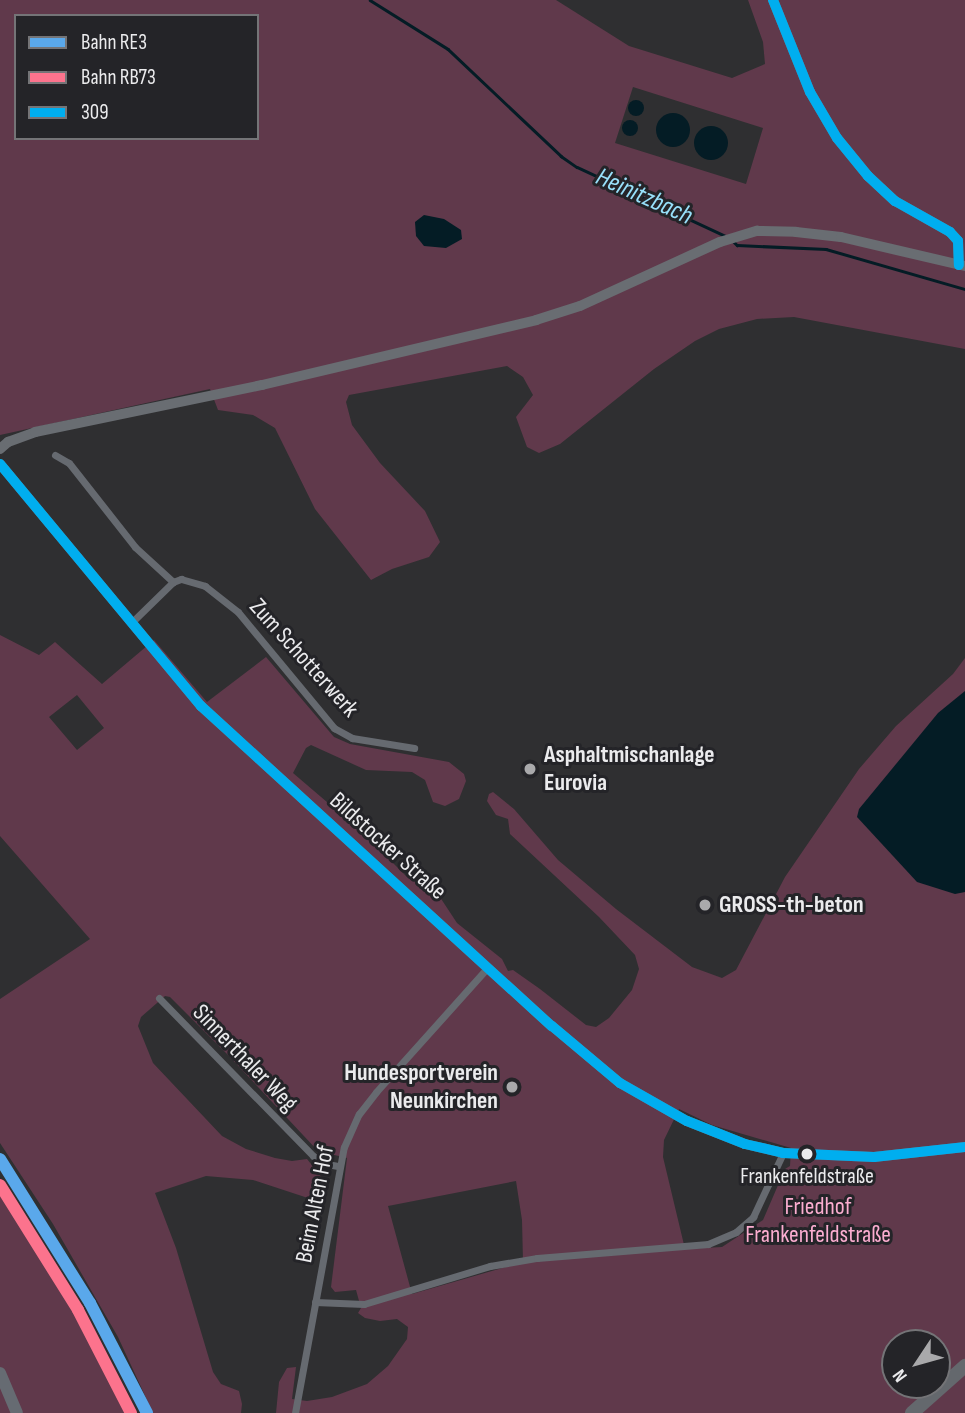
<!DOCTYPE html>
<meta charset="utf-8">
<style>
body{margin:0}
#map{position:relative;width:965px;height:1413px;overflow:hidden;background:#2f2f31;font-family:"Sofia Sans Condensed",sans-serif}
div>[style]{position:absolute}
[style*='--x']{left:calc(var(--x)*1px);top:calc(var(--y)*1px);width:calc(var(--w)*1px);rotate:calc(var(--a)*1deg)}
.green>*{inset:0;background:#60394b}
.water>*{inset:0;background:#041c25}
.round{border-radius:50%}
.stream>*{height:2.5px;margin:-1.25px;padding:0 1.25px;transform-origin:1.25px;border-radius:1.25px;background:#041c25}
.street>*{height:7px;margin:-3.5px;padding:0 3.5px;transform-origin:3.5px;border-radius:3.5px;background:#666a70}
.secondary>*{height:10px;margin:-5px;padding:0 5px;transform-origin:5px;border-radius:5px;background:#696d72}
.primary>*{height:12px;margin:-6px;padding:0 6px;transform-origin:6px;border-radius:6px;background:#666b72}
.highway>*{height:14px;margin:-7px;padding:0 7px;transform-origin:7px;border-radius:7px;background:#64686d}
.bus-1>*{height:10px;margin:-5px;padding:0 5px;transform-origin:5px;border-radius:5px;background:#00aeef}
.rail-1>*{height:12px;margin:-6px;padding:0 6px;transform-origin:6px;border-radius:6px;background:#5aa8eb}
.rail-2>*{height:12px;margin:-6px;padding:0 6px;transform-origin:6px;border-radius:6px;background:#fc738d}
.dots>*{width:19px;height:19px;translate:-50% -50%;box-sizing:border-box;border:4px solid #242428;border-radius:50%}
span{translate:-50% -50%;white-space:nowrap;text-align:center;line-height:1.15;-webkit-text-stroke:6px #242428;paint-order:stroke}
.bus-label{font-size:22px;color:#ebebed}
.street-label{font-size:24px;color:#ebebed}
.poi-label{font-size:24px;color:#ebebed;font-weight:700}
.left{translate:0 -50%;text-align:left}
.right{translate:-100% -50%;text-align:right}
.park-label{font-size:24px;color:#fbadd0}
.water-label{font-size:26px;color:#98e0fa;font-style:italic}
.legend{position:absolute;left:14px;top:14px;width:245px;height:126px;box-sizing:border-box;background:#242428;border:2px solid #747477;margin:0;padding:9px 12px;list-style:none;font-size:21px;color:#ebebed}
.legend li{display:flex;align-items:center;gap:14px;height:35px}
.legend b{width:35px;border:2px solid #747477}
.north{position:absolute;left:881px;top:1329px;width:70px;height:70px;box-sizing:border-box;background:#242428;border:2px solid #747477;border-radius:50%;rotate:234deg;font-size:19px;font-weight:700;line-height:28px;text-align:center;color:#ebebed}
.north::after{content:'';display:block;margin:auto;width:24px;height:32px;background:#a9a9ab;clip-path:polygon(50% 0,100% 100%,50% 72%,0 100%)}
</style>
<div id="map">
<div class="green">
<div style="clip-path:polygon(evenodd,0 0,556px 0,629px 46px,732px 78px,765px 64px,763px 42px,748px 0,965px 0,965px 349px,794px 317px,757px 319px,719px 329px,695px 341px,654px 369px,560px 444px,539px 453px,527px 447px,516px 417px,533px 395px,523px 377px,507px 366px,349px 395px,346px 402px,352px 425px,380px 463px,425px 511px,440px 542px,429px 557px,392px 569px,371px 580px,315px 509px,275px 428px,253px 415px,218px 410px,210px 389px,0 435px,0 0,16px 16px,257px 16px,257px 138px,16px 138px,16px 16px,0 0,633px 87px,763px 128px,746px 184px,615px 143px,633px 87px)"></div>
<div style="clip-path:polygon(evenodd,0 635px,39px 655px,55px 642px,102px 684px,154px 640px,207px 702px,266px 657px,334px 737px,350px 744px,449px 762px,464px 774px,466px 781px,459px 799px,445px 806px,433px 802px,425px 780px,412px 772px,366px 770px,311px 745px,306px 748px,293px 773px,362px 832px,407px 877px,430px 882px,457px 923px,502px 959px,508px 971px,513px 970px,540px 989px,586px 1025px,596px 1027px,609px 1018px,632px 990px,639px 969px,635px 955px,599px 917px,510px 834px,508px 819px,496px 815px,487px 801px,489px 794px,493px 792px,514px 809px,558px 860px,616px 909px,692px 967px,722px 978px,736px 970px,785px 877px,859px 769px,896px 726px,953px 674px,965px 658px,965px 1413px,276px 1413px,279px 1382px,287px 1368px,296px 1367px,292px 1399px,307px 1401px,332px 1397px,367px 1384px,388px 1366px,407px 1339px,408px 1327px,397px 1319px,380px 1321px,365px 1318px,358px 1313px,361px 1308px,356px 1290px,335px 1292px,331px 1287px,347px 1158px,318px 1151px,229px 1056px,170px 997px,165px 996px,141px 1017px,138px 1026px,153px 1063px,222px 1136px,246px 1149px,275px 1158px,292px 1161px,307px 1159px,327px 1184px,323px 1200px,317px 1201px,253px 1180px,206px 1176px,155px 1193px,176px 1248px,213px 1372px,221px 1384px,239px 1391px,242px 1404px,241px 1413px,153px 1413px,118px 1337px,53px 1224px,0 1143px,0 999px,90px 939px,0 836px,0 635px,77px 695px,104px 728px,77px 750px,49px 717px,77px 695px,0 635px,679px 1109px,712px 1125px,791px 1148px,790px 1166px,785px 1169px,763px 1220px,722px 1247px,685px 1249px,663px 1157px,664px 1140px,679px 1109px,0 635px,516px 1181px,522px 1220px,523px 1262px,412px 1294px,388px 1206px,516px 1181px,0 635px,895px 1343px,937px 1343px,937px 1385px,895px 1385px,895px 1343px)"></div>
<div style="clip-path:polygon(0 1180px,39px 1239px,103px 1350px,135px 1413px,0 1413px)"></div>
</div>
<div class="water">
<div class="round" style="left:628px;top:100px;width:16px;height:16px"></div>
<div class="round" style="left:656px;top:113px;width:34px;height:34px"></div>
<div class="round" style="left:622px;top:120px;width:16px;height:16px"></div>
<div class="round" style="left:694px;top:126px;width:34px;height:34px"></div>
<div style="clip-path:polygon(424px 215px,444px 219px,461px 230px,462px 239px,446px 248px,424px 246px,416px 236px,415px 222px)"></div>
<div style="clip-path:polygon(965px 691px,965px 892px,955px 894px,917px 882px,857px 817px,859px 809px,938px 713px)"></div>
</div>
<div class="stream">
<div style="--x:370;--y:0;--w:92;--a:32.1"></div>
<div style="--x:448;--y:49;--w:156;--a:43.4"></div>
<div style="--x:561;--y:156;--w:19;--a:35"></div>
<div style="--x:577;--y:167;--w:166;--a:24.9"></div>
<div style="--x:733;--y:241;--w:6;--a:45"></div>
<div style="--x:737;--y:245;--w:89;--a:2.6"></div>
<div style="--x:826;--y:249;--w:145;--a:16.1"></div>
</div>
<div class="street">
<div style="--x:55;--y:455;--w:16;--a:30"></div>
<div style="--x:69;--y:463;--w:107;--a:51.8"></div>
<div style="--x:135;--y:547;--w:52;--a:42.6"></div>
<div style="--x:131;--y:623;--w:59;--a:-44.3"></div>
<div style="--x:173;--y:582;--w:9;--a:-21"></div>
<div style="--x:181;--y:579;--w:25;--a:16"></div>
<div style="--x:205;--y:586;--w:42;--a:38.2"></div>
<div style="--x:238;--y:612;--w:151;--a:50.4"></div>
<div style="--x:334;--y:728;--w:21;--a:29"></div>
<div style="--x:352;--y:738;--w:63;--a:9.2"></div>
<div style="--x:159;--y:998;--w:221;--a:45.7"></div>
<div style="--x:313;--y:1156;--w:11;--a:38"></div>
<div style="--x:322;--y:1163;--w:16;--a:11"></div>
<div style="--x:315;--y:1302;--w:49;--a:2.3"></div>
<div style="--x:364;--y:1304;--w:132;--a:-16.8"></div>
<div style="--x:490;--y:1266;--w:48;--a:-9.7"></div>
<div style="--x:537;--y:1258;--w:172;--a:-4.7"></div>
<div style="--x:708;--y:1244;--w:30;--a:-23"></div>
<div style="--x:736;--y:1232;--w:23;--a:-41"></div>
<div style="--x:753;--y:1217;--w:71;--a:-64.9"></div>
<div style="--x:295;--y:1413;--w:270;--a:-79.6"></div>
<div style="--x:344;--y:1147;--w:36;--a:-66"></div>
<div style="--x:359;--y:1114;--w:28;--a:-52"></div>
<div style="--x:376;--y:1092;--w:168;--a:-48.1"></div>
</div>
<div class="secondary">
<div style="--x:773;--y:0;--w:99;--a:68.1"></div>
<div style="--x:810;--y:92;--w:53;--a:59.6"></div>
<div style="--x:837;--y:138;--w:49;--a:50.8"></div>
<div style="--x:868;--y:176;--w:37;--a:43"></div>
<div style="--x:895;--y:201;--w:63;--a:29.4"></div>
<div style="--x:950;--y:232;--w:12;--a:48"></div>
<div style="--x:958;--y:241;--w:24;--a:88"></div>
<div style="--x:0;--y:449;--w:11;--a:-41"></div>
<div style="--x:8;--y:442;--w:29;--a:-20"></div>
<div style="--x:35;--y:432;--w:232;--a:-11.7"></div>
<div style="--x:262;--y:385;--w:282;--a:-13.3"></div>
<div style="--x:536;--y:320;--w:46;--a:-17.7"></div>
<div style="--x:580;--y:306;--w:154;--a:-24.6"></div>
<div style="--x:720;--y:242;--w:39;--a:-17"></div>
<div style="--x:757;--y:231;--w:39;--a:1"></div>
<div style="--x:796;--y:232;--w:45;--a:6.3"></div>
<div style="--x:841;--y:237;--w:127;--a:13.2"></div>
<div style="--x:0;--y:464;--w:315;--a:50.3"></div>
<div style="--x:201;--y:706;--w:475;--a:42.4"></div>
<div style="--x:552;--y:1026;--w:89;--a:40"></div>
<div style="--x:620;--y:1083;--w:77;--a:29.6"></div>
<div style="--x:687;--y:1121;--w:62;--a:21.6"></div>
<div style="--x:745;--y:1144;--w:39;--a:13"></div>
<div style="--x:783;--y:1153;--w:91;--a:2.5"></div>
<div style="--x:874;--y:1157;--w:92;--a:-6.3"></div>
</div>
<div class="primary">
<div style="--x:0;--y:1373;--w:43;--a:67"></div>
</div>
<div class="highway">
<div style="--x:912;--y:1413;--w:71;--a:-41.6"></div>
</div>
<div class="bus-1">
<div style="--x:773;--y:0;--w:99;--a:68.1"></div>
<div style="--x:810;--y:92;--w:53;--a:59.6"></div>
<div style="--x:837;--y:138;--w:49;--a:50.8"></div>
<div style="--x:868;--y:176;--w:37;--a:43"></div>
<div style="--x:895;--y:201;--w:63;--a:29.4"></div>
<div style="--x:950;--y:232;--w:12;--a:48"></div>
<div style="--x:958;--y:241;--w:24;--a:88"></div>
<div style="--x:0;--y:464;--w:315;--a:50.3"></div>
<div style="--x:201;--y:706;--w:475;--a:42.4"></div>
<div style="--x:552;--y:1026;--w:89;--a:40"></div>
<div style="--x:620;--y:1083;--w:77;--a:29.6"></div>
<div style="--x:687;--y:1121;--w:62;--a:21.6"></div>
<div style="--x:745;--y:1144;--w:39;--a:13"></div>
<div style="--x:783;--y:1153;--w:91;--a:2.5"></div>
<div style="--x:874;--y:1157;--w:92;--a:-6.3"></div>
</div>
<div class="rail-1">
<div style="--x:0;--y:1159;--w:170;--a:58"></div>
<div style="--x:90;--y:1303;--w:124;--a:62.6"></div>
</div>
<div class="rail-2">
<div style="--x:0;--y:1185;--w:147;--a:58"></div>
<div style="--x:78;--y:1310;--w:116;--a:62.8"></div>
</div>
<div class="dots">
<div style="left:530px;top:769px;background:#a9a9ab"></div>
<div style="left:705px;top:905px;background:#a9a9ab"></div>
<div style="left:512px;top:1087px;background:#a9a9ab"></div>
<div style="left:807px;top:1154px;background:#ebebed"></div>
</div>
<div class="bus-label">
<span style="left:807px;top:1177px">Frankenfeldstraße</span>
</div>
<div class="street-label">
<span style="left:304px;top:658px;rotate:48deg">Zum Schotterwerk</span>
<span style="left:388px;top:846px;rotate:42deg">Bildstocker Straße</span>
<span style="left:245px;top:1058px;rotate:46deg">Sinnerthaler Weg</span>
<span style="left:315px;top:1204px;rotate:-79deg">Beim Alten Hof</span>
</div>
<div class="poi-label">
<span class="left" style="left:544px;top:769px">Asphaltmischanlage<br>Eurovia</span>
<span class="left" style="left:719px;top:905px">GROSS-th-beton</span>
<span class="right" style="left:498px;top:1087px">Hundesportverein<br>Neunkirchen</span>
</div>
<div class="park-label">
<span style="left:818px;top:1221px">Friedhof<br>Frankenfeldstraße</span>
</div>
<div class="water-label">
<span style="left:644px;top:197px;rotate:24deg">Heinitzbach</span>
</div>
<ul class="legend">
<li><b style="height:9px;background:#5aa8eb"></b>Bahn RE3</li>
<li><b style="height:9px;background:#fc738d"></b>Bahn RB73</li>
<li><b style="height:9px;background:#00aeef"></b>309</li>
</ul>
<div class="north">N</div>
</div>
